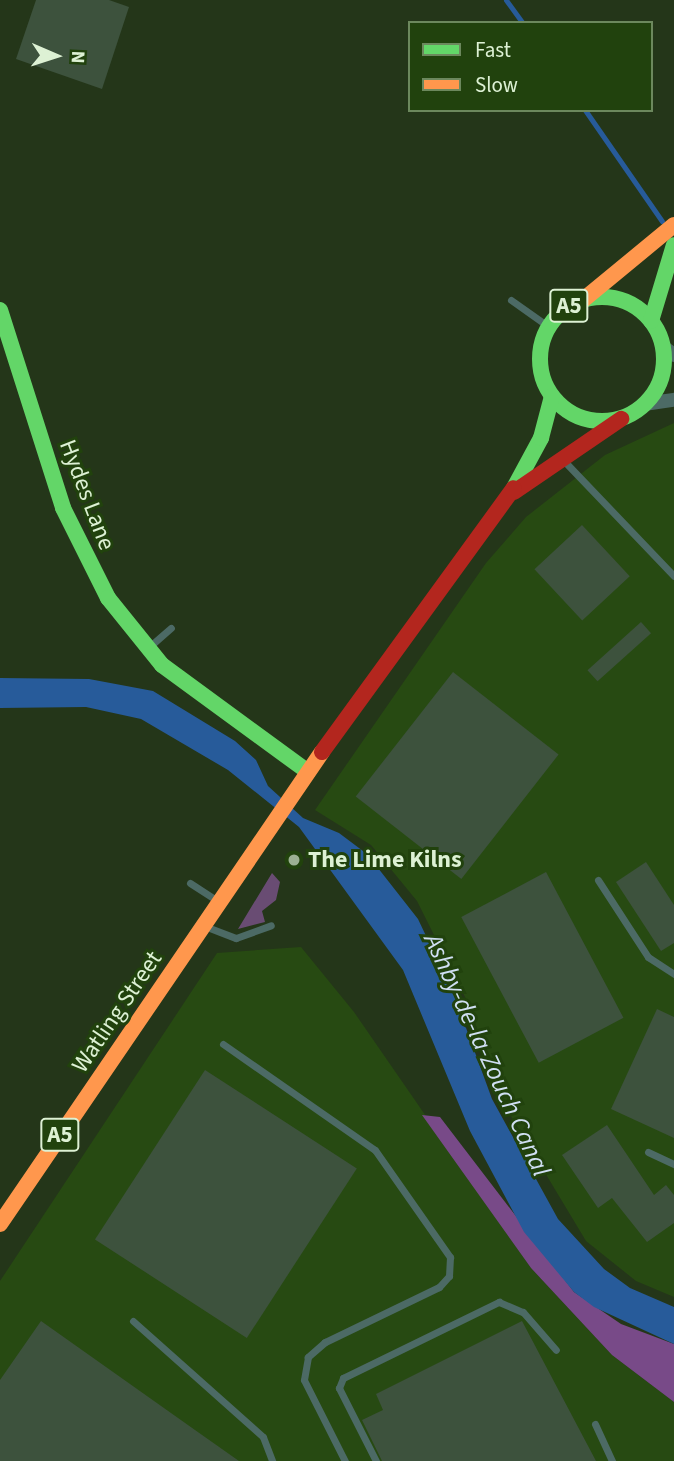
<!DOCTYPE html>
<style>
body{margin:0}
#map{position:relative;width:674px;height:1461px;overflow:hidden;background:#243619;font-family:"Source Sans 3",sans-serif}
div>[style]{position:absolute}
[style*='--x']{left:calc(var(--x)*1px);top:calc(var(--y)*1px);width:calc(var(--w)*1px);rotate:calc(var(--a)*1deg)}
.built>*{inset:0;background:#274a12}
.green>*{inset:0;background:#694c73}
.forest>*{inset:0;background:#784a88}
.water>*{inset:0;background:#275b9a}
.stream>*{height:5px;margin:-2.5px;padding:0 2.5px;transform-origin:2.5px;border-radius:2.5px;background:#275b9a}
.building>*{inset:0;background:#3d523d;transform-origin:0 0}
.lane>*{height:7px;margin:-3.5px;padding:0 3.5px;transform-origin:3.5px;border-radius:3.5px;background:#4c6a65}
.street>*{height:14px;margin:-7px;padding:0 7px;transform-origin:7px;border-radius:7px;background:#4c6a65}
.fast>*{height:16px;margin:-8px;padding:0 8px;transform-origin:8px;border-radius:8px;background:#63d668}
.fast>.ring{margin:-8px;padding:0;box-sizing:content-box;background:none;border:16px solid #63d668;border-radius:50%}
.slow>*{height:16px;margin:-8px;padding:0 8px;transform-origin:8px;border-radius:8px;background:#ff974d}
.jam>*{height:16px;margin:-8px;padding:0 8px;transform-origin:8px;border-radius:8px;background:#b3261e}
.dots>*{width:19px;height:19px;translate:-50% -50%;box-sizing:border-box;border:4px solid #21420d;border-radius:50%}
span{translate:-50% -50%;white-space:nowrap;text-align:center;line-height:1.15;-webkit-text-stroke:6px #21420d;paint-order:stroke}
.shield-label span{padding:2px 5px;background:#21420d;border:2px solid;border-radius:5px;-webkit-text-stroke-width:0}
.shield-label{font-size:23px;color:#ddf1d4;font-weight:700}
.street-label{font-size:24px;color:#ddf1d4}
.poi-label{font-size:24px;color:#ddf1d4;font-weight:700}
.left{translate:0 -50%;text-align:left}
.water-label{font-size:26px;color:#d0dff3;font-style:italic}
.legend{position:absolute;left:408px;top:21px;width:245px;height:91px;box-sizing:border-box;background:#21420d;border:2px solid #6c885d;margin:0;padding:9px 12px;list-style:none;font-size:21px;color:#ddf1d4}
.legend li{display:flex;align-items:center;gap:14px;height:35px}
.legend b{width:35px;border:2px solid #6c885d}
.north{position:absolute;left:21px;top:21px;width:70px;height:70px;-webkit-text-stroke:5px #21420d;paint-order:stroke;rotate:93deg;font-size:19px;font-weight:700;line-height:28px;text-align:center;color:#ddf1d4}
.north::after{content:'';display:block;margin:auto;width:24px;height:32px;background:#ddf1d4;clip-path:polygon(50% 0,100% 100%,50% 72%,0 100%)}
</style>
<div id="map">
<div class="built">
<div style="clip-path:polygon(674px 423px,674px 1297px,636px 1281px,586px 1241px,503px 1103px,468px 1003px,417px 901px,371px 845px,315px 810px,486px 563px,526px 517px,605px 455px)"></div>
<div style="clip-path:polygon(301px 947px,354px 1012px,531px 1268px,612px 1355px,674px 1402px,674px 1461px,0 1461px,0 1281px,217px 953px)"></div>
</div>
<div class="green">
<div style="clip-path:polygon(272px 873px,280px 882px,276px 900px,262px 911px,265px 922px,238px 929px)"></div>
</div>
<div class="forest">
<div style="clip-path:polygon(422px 1115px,440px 1117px,574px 1292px,621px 1324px,674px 1344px,674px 1402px,612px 1355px,531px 1268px)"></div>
</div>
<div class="water">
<div style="clip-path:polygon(0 678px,89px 679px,153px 691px,235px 741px,256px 760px,268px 786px,303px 818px,339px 833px,367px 854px,418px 919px,454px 995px,492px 1099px,558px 1219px,604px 1269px,630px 1288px,674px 1307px,674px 1344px,594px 1307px,574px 1292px,524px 1232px,470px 1131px,403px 970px,299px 827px,228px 770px,141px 719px,86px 707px,0 708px)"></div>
</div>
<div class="stream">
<div style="--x:506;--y:0;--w:29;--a:54"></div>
<div style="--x:585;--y:110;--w:135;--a:55.3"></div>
</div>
<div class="building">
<div style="clip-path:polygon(36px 0,109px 0,129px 7px,102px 89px,16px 59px)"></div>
<div style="left:582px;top:525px;width:70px;height:65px;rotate:47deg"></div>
<div style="left:641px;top:622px;width:15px;height:72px;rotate:48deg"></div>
<div style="left:453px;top:672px;width:134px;height:158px;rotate:38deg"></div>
<div style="clip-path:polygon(646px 862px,674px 905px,674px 943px,661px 951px,616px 882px)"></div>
<div style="left:546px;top:872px;width:165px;height:96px;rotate:62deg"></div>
<div style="clip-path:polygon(657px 1009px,674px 1017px,674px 1138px,611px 1109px)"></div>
<div style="left:205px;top:1070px;width:181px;height:202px;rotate:33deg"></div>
<div style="clip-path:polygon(607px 1125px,654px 1195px,666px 1185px,674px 1195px,674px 1223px,647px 1242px,612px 1198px,598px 1208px,562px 1155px)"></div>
<div style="clip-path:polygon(41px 1321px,195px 1430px,239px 1461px,0 1461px,0 1380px)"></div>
<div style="clip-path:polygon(522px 1321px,596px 1461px,382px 1461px,362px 1420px,383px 1410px,376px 1394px)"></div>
</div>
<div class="lane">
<div style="--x:511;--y:300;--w:47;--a:35.4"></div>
<div style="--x:566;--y:463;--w:156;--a:46.3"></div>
<div style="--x:149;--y:647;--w:29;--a:-41"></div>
<div style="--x:598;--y:880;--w:92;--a:57"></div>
<div style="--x:648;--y:957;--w:31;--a:33"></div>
<div style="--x:190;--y:883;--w:31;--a:33"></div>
<div style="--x:207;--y:927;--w:31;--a:21"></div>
<div style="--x:236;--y:938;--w:37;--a:-20"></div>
<div style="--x:223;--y:1044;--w:185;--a:34.9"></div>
<div style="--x:375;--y:1150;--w:131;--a:55"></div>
<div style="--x:450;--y:1257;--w:19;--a:93"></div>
<div style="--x:449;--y:1276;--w:15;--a:132"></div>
<div style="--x:439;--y:1287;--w:127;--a:154.2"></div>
<div style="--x:325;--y:1342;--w:23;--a:139"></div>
<div style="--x:308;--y:1357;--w:23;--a:100"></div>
<div style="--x:304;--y:1380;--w:91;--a:63.2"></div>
<div style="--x:648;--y:1152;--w:29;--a:25"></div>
<div style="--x:133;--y:1321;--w:174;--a:41.7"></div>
<div style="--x:263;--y:1437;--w:26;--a:69"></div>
<div style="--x:595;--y:1424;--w:41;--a:65.3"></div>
<div style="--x:376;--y:1461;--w:82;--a:-116.9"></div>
<div style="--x:339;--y:1388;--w:11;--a:-68"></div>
<div style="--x:343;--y:1378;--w:174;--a:-26"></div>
<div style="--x:499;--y:1302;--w:26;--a:23"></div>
<div style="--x:523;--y:1312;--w:50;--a:49"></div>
</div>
<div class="street">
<div style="--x:662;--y:346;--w:15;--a:37"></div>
<div style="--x:644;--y:404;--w:30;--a:-8"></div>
</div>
<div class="fast">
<div class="ring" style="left:540px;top:297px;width:108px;height:108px"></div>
<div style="--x:0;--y:310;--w:208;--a:72.3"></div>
<div style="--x:63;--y:508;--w:101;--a:63.4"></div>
<div style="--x:108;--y:598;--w:86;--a:51.1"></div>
<div style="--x:162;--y:665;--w:181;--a:36.2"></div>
<div style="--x:651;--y:321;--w:79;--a:-73.2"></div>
<div style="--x:514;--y:488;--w:57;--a:-61.6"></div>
<div style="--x:541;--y:438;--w:43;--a:-75.3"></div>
</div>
<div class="slow">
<div style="--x:583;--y:300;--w:118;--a:-39.5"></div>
<div style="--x:0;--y:1224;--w:571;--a:-55.7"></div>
</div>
<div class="jam">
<div style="--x:514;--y:492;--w:130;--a:-34.3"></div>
<div style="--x:322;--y:752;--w:326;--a:-54"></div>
</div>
<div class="dots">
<div style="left:294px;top:860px;background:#9cb093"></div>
</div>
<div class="shield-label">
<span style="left:569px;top:306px">A5</span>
<span style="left:60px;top:1135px">A5</span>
</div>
<div class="street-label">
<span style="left:87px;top:495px;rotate:69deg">Hydes Lane</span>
<span style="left:117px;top:1012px;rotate:-56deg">Watling Street</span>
</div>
<div class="poi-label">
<span class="left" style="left:308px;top:860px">The Lime Kilns</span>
</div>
<div class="water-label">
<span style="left:487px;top:1055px;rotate:65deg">Ashby-de-la-Zouch Canal</span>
</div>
<ul class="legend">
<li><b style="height:9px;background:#63d668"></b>Fast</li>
<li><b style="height:9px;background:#ff974d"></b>Slow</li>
</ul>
<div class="north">N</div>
</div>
